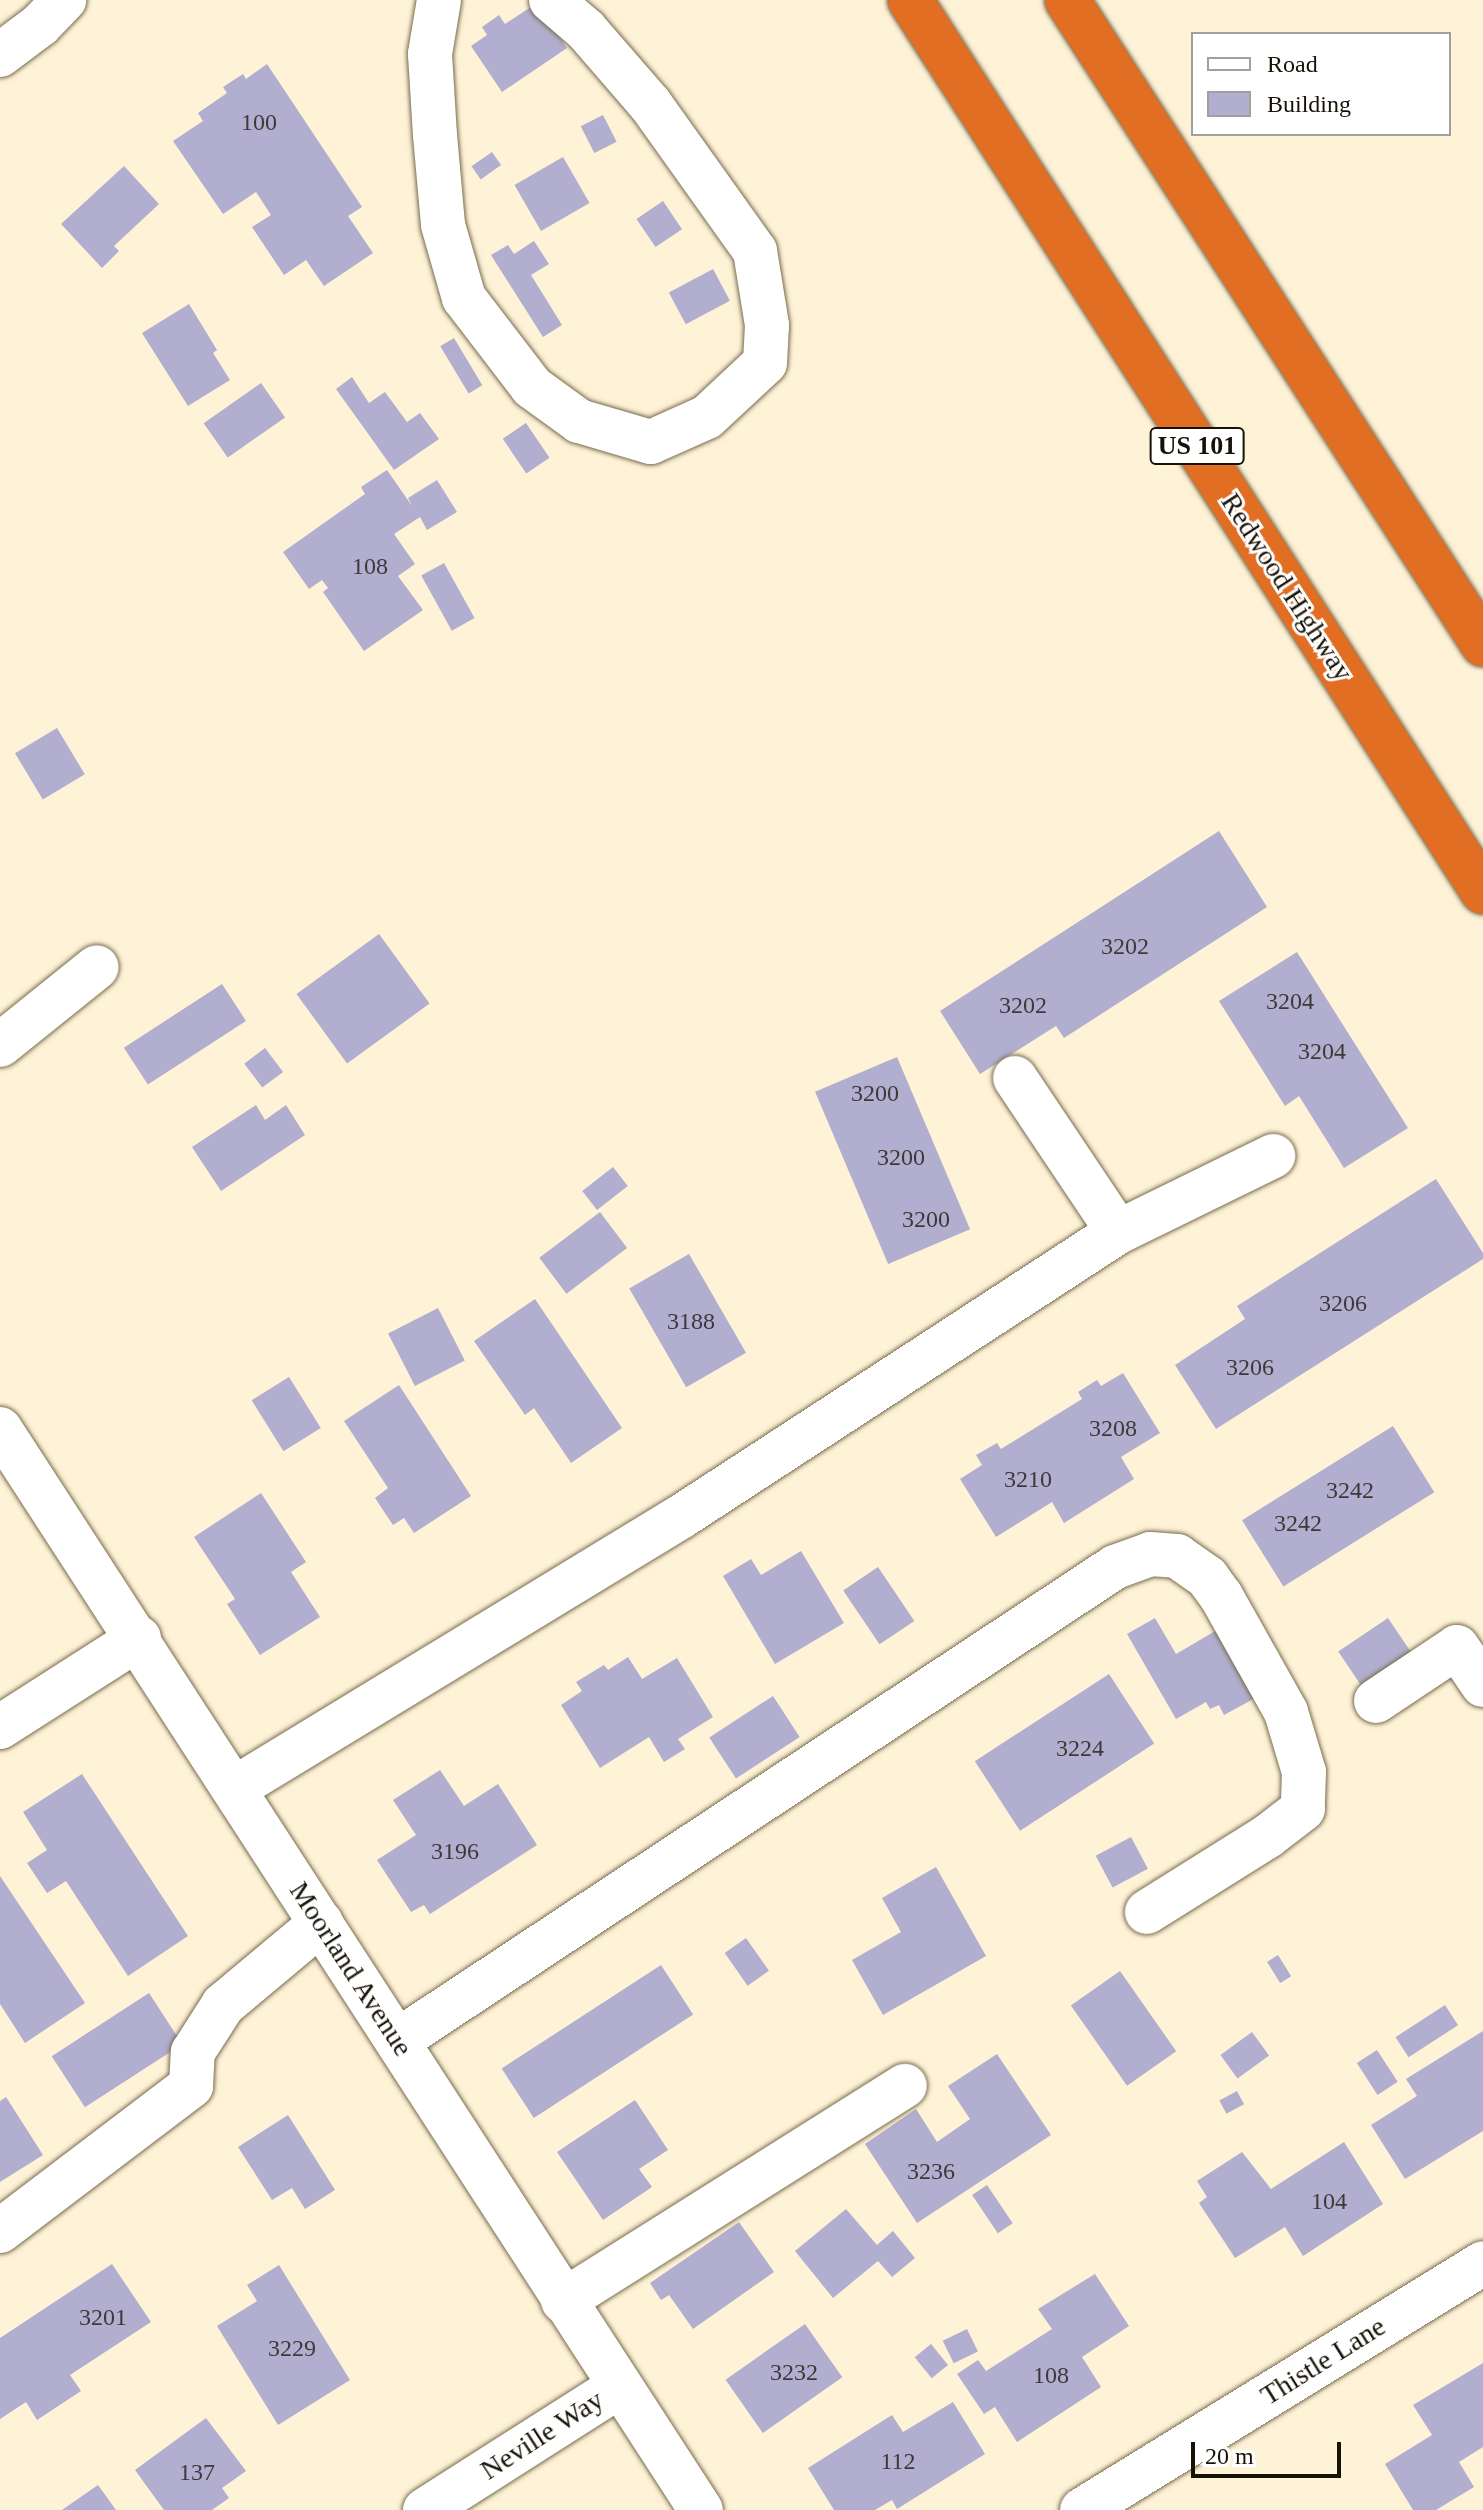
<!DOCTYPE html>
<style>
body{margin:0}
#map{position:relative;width:1483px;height:2510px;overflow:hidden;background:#fef2d7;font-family:Georgia,serif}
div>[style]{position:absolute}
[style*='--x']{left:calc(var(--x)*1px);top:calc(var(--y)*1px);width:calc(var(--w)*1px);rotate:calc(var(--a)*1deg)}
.building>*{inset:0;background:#b1aed0;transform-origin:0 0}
.roads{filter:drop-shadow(0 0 2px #796c4d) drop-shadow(0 0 2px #796c4d)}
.minor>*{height:44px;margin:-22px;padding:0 22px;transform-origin:22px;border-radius:22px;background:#fff}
.highway>*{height:44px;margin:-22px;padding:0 22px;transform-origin:22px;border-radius:22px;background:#e16e22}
span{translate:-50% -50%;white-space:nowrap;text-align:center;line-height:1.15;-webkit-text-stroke:6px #fff;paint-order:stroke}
.number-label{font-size:24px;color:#3e3938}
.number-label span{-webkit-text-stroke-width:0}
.shield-label span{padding:2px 6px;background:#fff;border:2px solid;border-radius:6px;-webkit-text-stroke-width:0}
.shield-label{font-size:26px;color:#171206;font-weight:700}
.street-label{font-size:28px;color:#171206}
.legend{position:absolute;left:1191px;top:32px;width:260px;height:104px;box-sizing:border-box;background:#fff;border:2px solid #a2a09b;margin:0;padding:10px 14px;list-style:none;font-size:24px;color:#171206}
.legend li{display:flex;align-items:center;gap:16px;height:40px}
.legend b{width:40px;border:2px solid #a2a09b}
.scale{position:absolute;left:1191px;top:2442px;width:150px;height:36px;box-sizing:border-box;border:4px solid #171206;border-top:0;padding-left:10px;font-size:24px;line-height:28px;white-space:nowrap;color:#171206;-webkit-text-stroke:6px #fff;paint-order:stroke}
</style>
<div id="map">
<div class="building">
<div style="clip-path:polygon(537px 3px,567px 48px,502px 92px,471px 46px,487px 35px,482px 27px,499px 15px,505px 24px)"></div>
<div style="clip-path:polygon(267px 64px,362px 207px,348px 216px,373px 253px,324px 286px,306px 260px,284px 275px,252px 227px,271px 215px,256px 192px,223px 214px,173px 141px,203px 121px,198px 113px,227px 93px,223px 87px,243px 74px,246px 79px)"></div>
<div style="left:603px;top:115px;width:30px;height:25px;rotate:63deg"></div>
<div style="left:492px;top:152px;width:16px;height:25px;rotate:55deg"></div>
<div style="left:563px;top:157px;width:53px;height:56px;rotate:60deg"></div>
<div style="clip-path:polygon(124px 166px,159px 204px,114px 246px,119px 251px,102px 268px,61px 224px)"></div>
<div style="left:663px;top:201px;width:34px;height:32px;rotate:56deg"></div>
<div style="clip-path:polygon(534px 241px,549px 264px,531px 275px,562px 325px,543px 337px,491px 255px,508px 245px,514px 254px)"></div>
<div style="left:713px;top:269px;width:36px;height:50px;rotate:62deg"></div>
<div style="clip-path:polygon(189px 304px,217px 350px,213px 353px,230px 380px,188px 406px,142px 333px)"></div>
<div style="left:454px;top:338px;width:55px;height:16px;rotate:59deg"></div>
<div style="clip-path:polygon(352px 377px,369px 403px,385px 392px,407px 422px,420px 413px,439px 439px,394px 470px,336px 389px)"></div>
<div style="left:261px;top:383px;width:42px;height:70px;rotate:55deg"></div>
<div style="left:526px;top:423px;width:42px;height:28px;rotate:56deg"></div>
<div style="clip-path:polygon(387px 470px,412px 506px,408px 498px,437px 480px,457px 512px,427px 530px,420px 517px,394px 534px,415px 564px,398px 576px,423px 610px,364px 651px,323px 592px,328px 588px,322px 580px,309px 589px,283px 552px,365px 494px,361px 487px)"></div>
<div style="left:444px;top:563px;width:63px;height:26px;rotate:61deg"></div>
<div style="left:57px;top:728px;width:54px;height:49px;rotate:59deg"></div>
<div style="clip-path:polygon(1219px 831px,1267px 907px,1064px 1038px,1056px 1026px,980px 1074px,940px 1011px)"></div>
<div style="left:379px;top:934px;width:86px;height:102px;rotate:54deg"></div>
<div style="clip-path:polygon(1297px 952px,1408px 1128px,1344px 1168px,1299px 1096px,1285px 1106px,1219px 1001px)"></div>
<div style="left:222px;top:984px;width:44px;height:117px;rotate:57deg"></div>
<div style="left:265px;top:1048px;width:30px;height:26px;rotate:53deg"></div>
<div style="left:897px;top:1057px;width:187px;height:89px;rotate:67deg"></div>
<div style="clip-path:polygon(256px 1105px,265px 1120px,286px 1105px,305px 1135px,221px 1191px,192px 1147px)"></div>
<div style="left:613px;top:1167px;width:24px;height:39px;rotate:52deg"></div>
<div style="clip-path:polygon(1436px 1179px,1483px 1253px,1483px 1259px,1216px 1429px,1175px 1365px,1245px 1319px,1237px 1306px)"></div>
<div style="left:600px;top:1212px;width:45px;height:76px;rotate:53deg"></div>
<div style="left:689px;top:1254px;width:114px;height:69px;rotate:60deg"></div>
<div style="clip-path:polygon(535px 1299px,622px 1428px,571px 1463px,534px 1408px,525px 1415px,474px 1341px)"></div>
<div style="left:438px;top:1308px;width:59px;height:56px;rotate:63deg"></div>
<div style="clip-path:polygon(1123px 1373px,1160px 1433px,1121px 1457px,1134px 1479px,1064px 1523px,1052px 1502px,996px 1537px,960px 1479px,982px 1465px,976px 1455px,997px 1443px,1001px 1449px,1082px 1399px,1078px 1392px,1097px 1380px,1101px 1386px)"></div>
<div style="left:289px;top:1377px;width:60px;height:44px;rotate:58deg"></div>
<div style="clip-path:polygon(399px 1385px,471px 1496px,414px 1533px,404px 1518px,393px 1525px,375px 1498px,388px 1488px,344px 1421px)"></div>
<div style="left:1393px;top:1426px;width:78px;height:178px;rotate:58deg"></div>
<div style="clip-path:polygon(261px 1493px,306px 1562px,291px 1572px,320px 1617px,260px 1655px,227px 1604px,235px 1599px,194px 1537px)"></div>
<div style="clip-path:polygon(801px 1551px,844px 1623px,775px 1664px,723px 1576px,751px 1559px,761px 1575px)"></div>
<div style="left:878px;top:1567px;width:65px;height:42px;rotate:56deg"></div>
<div style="clip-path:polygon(1155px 1618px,1176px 1654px,1217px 1630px,1257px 1697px,1224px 1715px,1219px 1705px,1210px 1709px,1206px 1702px,1176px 1719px,1127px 1634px)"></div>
<div style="left:1388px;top:1618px;width:46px;height:60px;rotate:56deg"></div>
<div style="clip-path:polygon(628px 1657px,642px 1679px,677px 1658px,713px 1717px,678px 1739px,685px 1749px,664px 1762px,649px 1737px,600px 1768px,561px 1705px,582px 1691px,576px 1682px,604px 1665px,608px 1670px)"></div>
<div style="left:1109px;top:1674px;width:83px;height:160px;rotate:57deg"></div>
<div style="left:773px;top:1696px;width:49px;height:76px;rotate:57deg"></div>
<div style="clip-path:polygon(440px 1770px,464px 1806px,498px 1784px,537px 1845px,430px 1914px,424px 1905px,411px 1912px,377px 1860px,416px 1835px,393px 1800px)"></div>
<div style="clip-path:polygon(82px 1774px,188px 1936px,128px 1976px,66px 1881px,47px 1893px,27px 1863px,47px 1850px,23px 1812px)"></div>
<div style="left:1131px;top:1837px;width:36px;height:40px;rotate:62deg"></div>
<div style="clip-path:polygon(936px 1867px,986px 1956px,883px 2015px,852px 1960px,901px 1932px,882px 1898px)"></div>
<div style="clip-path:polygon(0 1876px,85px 2003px,25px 2043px,0 2004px)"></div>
<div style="left:746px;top:1938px;width:40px;height:26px;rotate:55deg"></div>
<div style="left:1278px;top:1955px;width:25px;height:13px;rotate:58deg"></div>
<div style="left:661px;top:1965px;width:59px;height:190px;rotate:57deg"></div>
<div style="left:1120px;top:1971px;width:98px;height:60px;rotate:55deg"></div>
<div style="left:149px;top:1993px;width:61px;height:116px;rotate:57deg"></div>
<div style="left:1445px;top:2005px;width:24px;height:59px;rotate:57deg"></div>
<div style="clip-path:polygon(1483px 2031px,1483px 2131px,1405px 2179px,1371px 2125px,1417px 2096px,1406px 2079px)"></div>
<div style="left:1252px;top:2032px;width:29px;height:39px;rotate:54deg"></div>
<div style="left:1377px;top:2050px;width:38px;height:24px;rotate:57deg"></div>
<div style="clip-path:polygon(997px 2054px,1051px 2135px,917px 2223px,865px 2144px,916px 2109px,937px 2142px,970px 2119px,948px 2086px)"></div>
<div style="left:1237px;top:2091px;width:15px;height:20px;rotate:62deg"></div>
<div style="clip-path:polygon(6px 2097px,43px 2155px,0 2182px,0 2101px)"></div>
<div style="clip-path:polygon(635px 2100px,668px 2150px,639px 2169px,652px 2187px,603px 2220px,557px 2152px)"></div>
<div style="clip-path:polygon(288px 2115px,335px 2190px,305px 2209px,292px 2188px,272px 2200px,238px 2147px)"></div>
<div style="clip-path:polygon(1344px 2142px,1383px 2204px,1303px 2256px,1285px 2227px,1235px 2258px,1199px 2203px,1207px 2197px,1197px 2181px,1242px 2152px,1271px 2189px)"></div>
<div style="left:987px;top:2185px;width:46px;height:18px;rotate:56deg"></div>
<div style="clip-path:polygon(846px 2209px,877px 2245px,893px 2231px,915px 2258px,892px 2277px,878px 2261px,833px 2298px,795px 2251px)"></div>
<div style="clip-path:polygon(739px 2222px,774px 2272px,693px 2329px,669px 2295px,661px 2300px,650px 2283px)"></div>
<div style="clip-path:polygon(112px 2264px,151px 2322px,70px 2375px,81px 2391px,37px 2420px,26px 2402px,0 2419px,0 2338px)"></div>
<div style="clip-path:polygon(279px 2265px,350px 2380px,278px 2425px,217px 2326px,257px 2301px,247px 2285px)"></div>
<div style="clip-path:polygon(1095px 2274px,1129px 2326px,1082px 2357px,1101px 2387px,1017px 2442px,995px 2407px,984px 2414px,957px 2374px,978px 2360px,986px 2371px,1052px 2329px,1038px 2309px)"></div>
<div style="left:805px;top:2324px;width:65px;height:97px;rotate:55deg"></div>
<div style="left:967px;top:2329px;width:25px;height:27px;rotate:64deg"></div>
<div style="left:931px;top:2344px;width:27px;height:21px;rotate:51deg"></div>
<div style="clip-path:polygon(1483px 2363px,1483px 2447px,1459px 2462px,1474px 2487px,1436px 2510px,1413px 2510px,1385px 2464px,1432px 2435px,1413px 2405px)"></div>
<div style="clip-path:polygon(953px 2402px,985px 2454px,897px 2509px,892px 2500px,875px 2510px,834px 2510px,808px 2468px,892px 2415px,903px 2432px)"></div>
<div style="clip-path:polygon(206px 2418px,246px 2471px,222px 2488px,229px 2498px,212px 2510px,164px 2510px,135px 2470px)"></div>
<div style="clip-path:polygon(98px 2485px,116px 2510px,62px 2510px)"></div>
</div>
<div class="roads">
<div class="minor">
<div style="--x:439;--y:0;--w:55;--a:99.5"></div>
<div style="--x:430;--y:54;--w:81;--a:86.5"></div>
<div style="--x:435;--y:135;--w:90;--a:84.9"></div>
<div style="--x:443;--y:225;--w:76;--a:74"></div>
<div style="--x:464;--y:298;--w:112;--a:52.6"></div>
<div style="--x:532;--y:387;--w:58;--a:35.9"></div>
<div style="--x:579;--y:421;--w:75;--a:16.3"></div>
<div style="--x:651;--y:442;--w:61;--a:-24.1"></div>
<div style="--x:707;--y:417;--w:79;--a:-43"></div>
<div style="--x:765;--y:363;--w:38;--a:-87"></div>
<div style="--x:767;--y:325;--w:75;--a:-99.2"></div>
<div style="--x:755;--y:251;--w:181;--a:-125.5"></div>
<div style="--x:650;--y:104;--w:98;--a:-130.9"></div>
<div style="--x:586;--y:30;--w:46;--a:-139.4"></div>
<div style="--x:0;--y:55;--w:50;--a:-36.9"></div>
<div style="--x:40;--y:25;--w:35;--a:-46"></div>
<div style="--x:0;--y:1045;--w:124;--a:-38.8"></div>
<div style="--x:1015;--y:1078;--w:185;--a:56.2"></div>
<div style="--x:0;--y:1429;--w:1288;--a:57.04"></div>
<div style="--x:1376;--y:1701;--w:97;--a:-33.7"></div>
<div style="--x:1457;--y:1647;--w:46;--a:55.6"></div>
<div style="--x:0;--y:1727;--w:165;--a:-32.6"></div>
<div style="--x:235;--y:1788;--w:523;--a:-31.32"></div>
<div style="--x:682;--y:1516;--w:520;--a:-33.08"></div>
<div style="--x:1118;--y:1232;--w:173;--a:-26.1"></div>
<div style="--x:397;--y:2041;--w:860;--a:-33.43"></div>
<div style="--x:1115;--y:1567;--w:37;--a:-20"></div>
<div style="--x:1150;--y:1554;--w:27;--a:4"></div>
<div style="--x:1177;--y:1556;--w:37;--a:35"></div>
<div style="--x:1207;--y:1577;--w:24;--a:54"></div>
<div style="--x:1221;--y:1596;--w:133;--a:60.7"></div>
<div style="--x:1286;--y:1712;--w:63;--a:73.3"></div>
<div style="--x:1304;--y:1772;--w:37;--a:92"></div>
<div style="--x:1303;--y:1809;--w:44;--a:142.4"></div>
<div style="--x:1268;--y:1836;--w:143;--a:147.9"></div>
<div style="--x:0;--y:2231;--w:240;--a:-37.2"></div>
<div style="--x:191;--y:2086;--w:34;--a:-87"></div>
<div style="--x:193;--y:2052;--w:56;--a:-57.4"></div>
<div style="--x:223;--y:2005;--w:128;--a:-39.9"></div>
<div style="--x:563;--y:2301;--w:404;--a:-32.2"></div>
<div style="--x:425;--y:2510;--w:229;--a:-32.5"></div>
<div style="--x:1082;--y:2510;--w:471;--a:-31.6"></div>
</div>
<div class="highway">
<div style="--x:910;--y:0;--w:1060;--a:57.28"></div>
<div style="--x:1067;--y:0;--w:767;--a:57.14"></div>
</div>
</div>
<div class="number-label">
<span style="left:259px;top:123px">100</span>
<span style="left:370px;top:567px">108</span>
<span style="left:1125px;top:947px">3202</span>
<span style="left:1290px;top:1002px">3204</span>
<span style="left:1023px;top:1006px">3202</span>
<span style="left:1322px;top:1052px">3204</span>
<span style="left:875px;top:1094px">3200</span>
<span style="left:901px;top:1158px">3200</span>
<span style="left:926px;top:1220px">3200</span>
<span style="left:1343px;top:1304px">3206</span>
<span style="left:691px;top:1322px">3188</span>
<span style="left:1250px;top:1368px">3206</span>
<span style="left:1113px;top:1429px">3208</span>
<span style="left:1028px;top:1480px">3210</span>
<span style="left:1350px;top:1491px">3242</span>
<span style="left:1298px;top:1524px">3242</span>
<span style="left:1080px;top:1749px">3224</span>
<span style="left:455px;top:1852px">3196</span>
<span style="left:931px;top:2172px">3236</span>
<span style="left:1329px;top:2202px">104</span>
<span style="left:103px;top:2318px">3201</span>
<span style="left:292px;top:2349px">3229</span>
<span style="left:794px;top:2373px">3232</span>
<span style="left:1051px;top:2376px">108</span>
<span style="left:898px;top:2462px">112</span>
<span style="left:197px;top:2473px">137</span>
</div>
<div class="shield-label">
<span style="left:1197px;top:446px">US 101</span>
</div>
<div class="street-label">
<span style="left:1287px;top:587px;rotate:57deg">Redwood Highway</span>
<span style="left:351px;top:1969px;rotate:57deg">Moorland Avenue</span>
<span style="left:1323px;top:2361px;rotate:-32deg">Thistle Lane</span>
<span style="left:542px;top:2435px;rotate:-33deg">Neville Way</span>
</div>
<ul class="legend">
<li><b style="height:10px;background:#fff"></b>Road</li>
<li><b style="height:22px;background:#b1aed0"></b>Building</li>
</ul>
<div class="scale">20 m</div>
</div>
